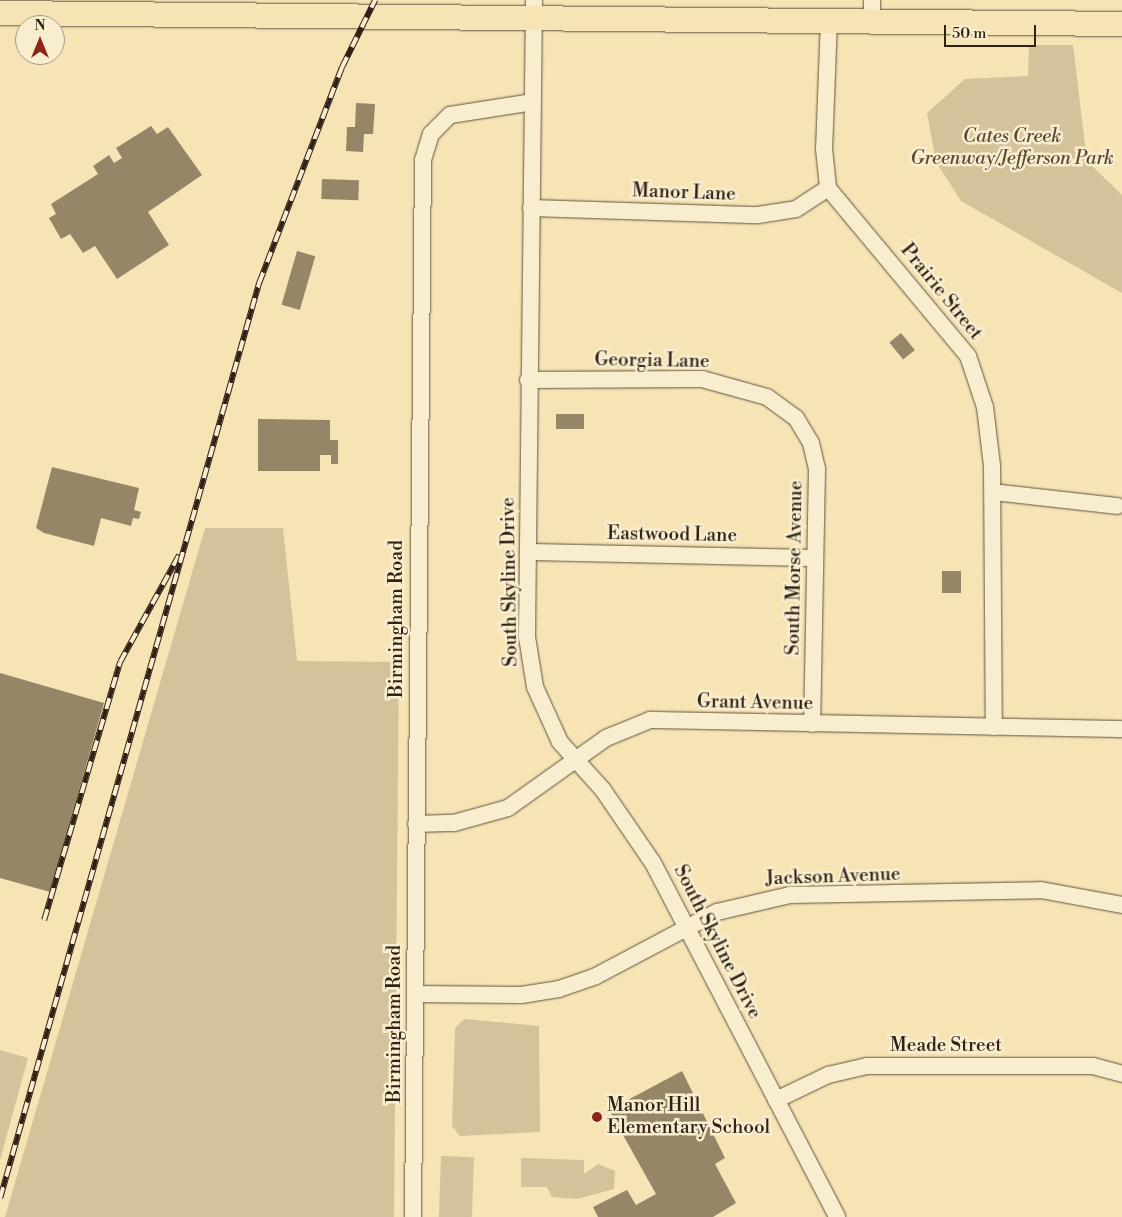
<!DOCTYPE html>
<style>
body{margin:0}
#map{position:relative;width:1122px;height:1217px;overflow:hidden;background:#f6e4b5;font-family:"Libre Bodoni",serif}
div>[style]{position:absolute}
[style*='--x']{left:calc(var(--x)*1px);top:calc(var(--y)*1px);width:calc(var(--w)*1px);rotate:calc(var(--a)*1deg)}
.green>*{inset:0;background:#d4c39a;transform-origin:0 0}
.building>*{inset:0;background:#968668;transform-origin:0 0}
.roads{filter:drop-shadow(0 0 1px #61523d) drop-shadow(0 0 1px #61523d)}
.minor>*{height:16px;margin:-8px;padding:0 8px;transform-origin:8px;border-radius:8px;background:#f9edcf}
.highway>*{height:24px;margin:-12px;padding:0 12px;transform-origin:12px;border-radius:12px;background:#f6e4b5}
.rail>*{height:5.5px;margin-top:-2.75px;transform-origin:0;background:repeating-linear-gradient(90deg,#f9edcf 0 11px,#2f2115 0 22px);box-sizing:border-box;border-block:1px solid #2f2115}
.dots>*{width:14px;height:14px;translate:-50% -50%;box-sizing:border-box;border:2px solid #f9edcf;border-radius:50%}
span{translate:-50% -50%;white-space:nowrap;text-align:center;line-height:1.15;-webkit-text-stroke:5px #f9edcf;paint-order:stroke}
.park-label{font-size:19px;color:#584a36;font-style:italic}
.street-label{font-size:19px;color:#2f2115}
.poi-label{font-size:19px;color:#2f2115}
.left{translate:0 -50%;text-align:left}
.north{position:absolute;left:15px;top:15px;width:50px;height:50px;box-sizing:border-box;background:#f9edcf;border:1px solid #a89b85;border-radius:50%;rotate:0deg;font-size:14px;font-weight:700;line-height:20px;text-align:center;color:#2f2115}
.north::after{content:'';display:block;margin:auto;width:18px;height:22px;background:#8f2418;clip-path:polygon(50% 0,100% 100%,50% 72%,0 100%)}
.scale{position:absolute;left:944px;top:25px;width:92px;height:22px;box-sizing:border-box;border:2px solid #2f2115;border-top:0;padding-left:6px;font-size:15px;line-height:18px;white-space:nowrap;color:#2f2115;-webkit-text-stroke:4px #f9edcf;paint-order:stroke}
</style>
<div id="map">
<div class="green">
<div style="clip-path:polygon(1029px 45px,1073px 45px,1087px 161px,1122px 195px,1122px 293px,961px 201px,936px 162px,927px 113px,965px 79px,1028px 76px)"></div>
<div style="clip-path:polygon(205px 528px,283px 528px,297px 661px,399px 662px,394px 1217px,5px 1217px)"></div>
<div style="clip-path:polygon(464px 1019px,539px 1026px,540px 1132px,460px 1136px,452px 1126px,455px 1028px)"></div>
<div style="clip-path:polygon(0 1050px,28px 1058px,0 1160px)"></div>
<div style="left:441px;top:1156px;width:33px;height:61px;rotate:2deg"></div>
<div style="clip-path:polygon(521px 1158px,584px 1160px,584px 1174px,598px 1164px,615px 1171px,614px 1189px,577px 1199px,552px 1197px,547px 1187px,521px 1187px)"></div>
</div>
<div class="building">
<div style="clip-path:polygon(356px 103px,375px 104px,373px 134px,364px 134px,363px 152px,346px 151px,347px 127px,355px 127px)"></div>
<div style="clip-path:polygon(151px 126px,157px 134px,168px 127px,202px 175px,148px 212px,169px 245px,117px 279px,95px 246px,83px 253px,70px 234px,61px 239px,49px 218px,56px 214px,51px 204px,98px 174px,93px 166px,109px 155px,114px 163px,122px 158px,116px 148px)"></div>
<div style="left:322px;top:179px;width:37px;height:20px;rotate:2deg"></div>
<div style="left:297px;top:251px;width:19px;height:56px;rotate:16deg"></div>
<div style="left:901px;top:333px;width:22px;height:15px;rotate:51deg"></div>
<div style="left:556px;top:414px;width:28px;height:15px"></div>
<div style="clip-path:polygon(258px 419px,330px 420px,330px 440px,338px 440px,338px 464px,331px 464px,331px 455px,320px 455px,320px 471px,258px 471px)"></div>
<div style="clip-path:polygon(52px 467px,139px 488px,134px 510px,141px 512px,139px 519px,133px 518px,131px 526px,101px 518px,94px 546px,44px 533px,36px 528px)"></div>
<div style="left:942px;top:571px;width:19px;height:22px"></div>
<div style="clip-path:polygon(0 673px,104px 703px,50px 892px,0 878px)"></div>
<div style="clip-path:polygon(682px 1071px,725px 1158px,715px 1164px,736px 1203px,713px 1217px,598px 1217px,593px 1207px,627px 1190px,636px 1205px,656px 1194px,609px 1110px)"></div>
</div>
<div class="roads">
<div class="minor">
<div style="--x:534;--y:0;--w:637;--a:90.63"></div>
<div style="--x:527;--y:637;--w:51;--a:80.9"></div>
<div style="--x:535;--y:687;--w:60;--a:65.6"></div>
<div style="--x:560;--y:742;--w:64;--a:48.1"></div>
<div style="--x:603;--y:790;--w:88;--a:55.6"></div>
<div style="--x:653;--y:863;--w:399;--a:62.5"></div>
<div style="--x:829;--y:20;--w:129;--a:92.2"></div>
<div style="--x:824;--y:149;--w:39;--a:84"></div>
<div style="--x:828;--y:188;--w:219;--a:50.2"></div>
<div style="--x:968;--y:356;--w:54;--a:71.6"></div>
<div style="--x:985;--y:407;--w:59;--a:83.2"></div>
<div style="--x:992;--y:466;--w:261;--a:89.6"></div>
<div style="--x:872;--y:20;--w:20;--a:-90"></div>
<div style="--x:531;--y:208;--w:227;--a:1.8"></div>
<div style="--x:758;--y:215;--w:38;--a:-9"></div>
<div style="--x:796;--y:209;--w:38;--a:-33"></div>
<div style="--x:528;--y:380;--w:174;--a:-0.3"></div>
<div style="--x:702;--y:379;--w:67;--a:15.5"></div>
<div style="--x:767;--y:397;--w:36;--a:36"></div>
<div style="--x:796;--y:418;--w:29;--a:59"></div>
<div style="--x:811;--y:443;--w:27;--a:77"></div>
<div style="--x:817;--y:469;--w:255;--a:91.1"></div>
<div style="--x:993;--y:492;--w:125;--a:6.4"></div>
<div style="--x:528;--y:552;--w:287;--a:1.2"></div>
<div style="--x:416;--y:824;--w:38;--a:-2"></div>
<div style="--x:454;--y:823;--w:56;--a:-15.5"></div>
<div style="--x:508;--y:808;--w:120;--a:-35.5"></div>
<div style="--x:606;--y:738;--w:48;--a:-22.2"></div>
<div style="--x:650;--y:720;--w:472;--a:1.1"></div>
<div style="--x:415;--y:994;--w:106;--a:0.5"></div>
<div style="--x:521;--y:995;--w:38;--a:-9"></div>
<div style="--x:559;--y:989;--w:39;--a:-19"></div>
<div style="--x:596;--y:976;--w:137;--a:-27.9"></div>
<div style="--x:717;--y:912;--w:75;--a:-13.1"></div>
<div style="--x:790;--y:895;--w:251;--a:-1.1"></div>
<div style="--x:1041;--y:890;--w:82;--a:10.5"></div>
<div style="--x:776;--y:1100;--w:58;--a:-25.7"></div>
<div style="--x:828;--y:1075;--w:40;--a:-13"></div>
<div style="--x:867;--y:1066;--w:226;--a:0"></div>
<div style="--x:1093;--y:1066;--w:30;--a:15"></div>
<div style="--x:413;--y:1217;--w:1057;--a:-89.46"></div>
<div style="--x:423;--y:160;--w:27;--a:-73"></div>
<div style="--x:431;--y:134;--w:27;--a:-45"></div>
<div style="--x:450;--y:115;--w:84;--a:-8.9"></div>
</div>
<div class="highway">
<div style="--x:0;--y:13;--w:1122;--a:0.56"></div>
</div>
</div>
<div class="rail">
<div style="--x:44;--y:920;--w:269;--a:-73.6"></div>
<div style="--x:120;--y:662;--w:122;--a:-61.1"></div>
<div style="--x:0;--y:1198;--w:951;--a:-74.2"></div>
<div style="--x:259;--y:283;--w:231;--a:-69"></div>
<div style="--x:342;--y:67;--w:75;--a:-63.8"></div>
</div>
<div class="dots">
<div style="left:597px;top:1117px;background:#8f2418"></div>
</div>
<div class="park-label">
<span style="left:1012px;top:148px">Cates Creek<br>Greenway/Jefferson Park</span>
</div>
<div class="street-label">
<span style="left:684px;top:193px;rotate:2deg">Manor Lane</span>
<span style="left:941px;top:292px;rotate:51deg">Prairie Street</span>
<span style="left:652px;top:361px;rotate:1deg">Georgia Lane</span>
<span style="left:672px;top:535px;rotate:1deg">Eastwood Lane</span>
<span style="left:795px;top:568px;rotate:-89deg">South Morse Avenue</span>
<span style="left:510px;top:582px;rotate:-91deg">South Skyline Drive</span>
<span style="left:397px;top:619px;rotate:-90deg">Birmingham Road</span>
<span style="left:755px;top:703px;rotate:1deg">Grant Avenue</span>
<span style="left:833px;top:877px;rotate:-2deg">Jackson Avenue</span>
<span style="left:717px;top:942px;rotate:63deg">South Skyline Drive</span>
<span style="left:395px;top:1024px;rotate:-90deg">Birmingham Road</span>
<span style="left:946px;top:1046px">Meade Street</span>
</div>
<div class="poi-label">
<span class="left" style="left:607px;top:1117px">Manor Hill<br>Elementary School</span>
</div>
<div class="north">N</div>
<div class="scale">50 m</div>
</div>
